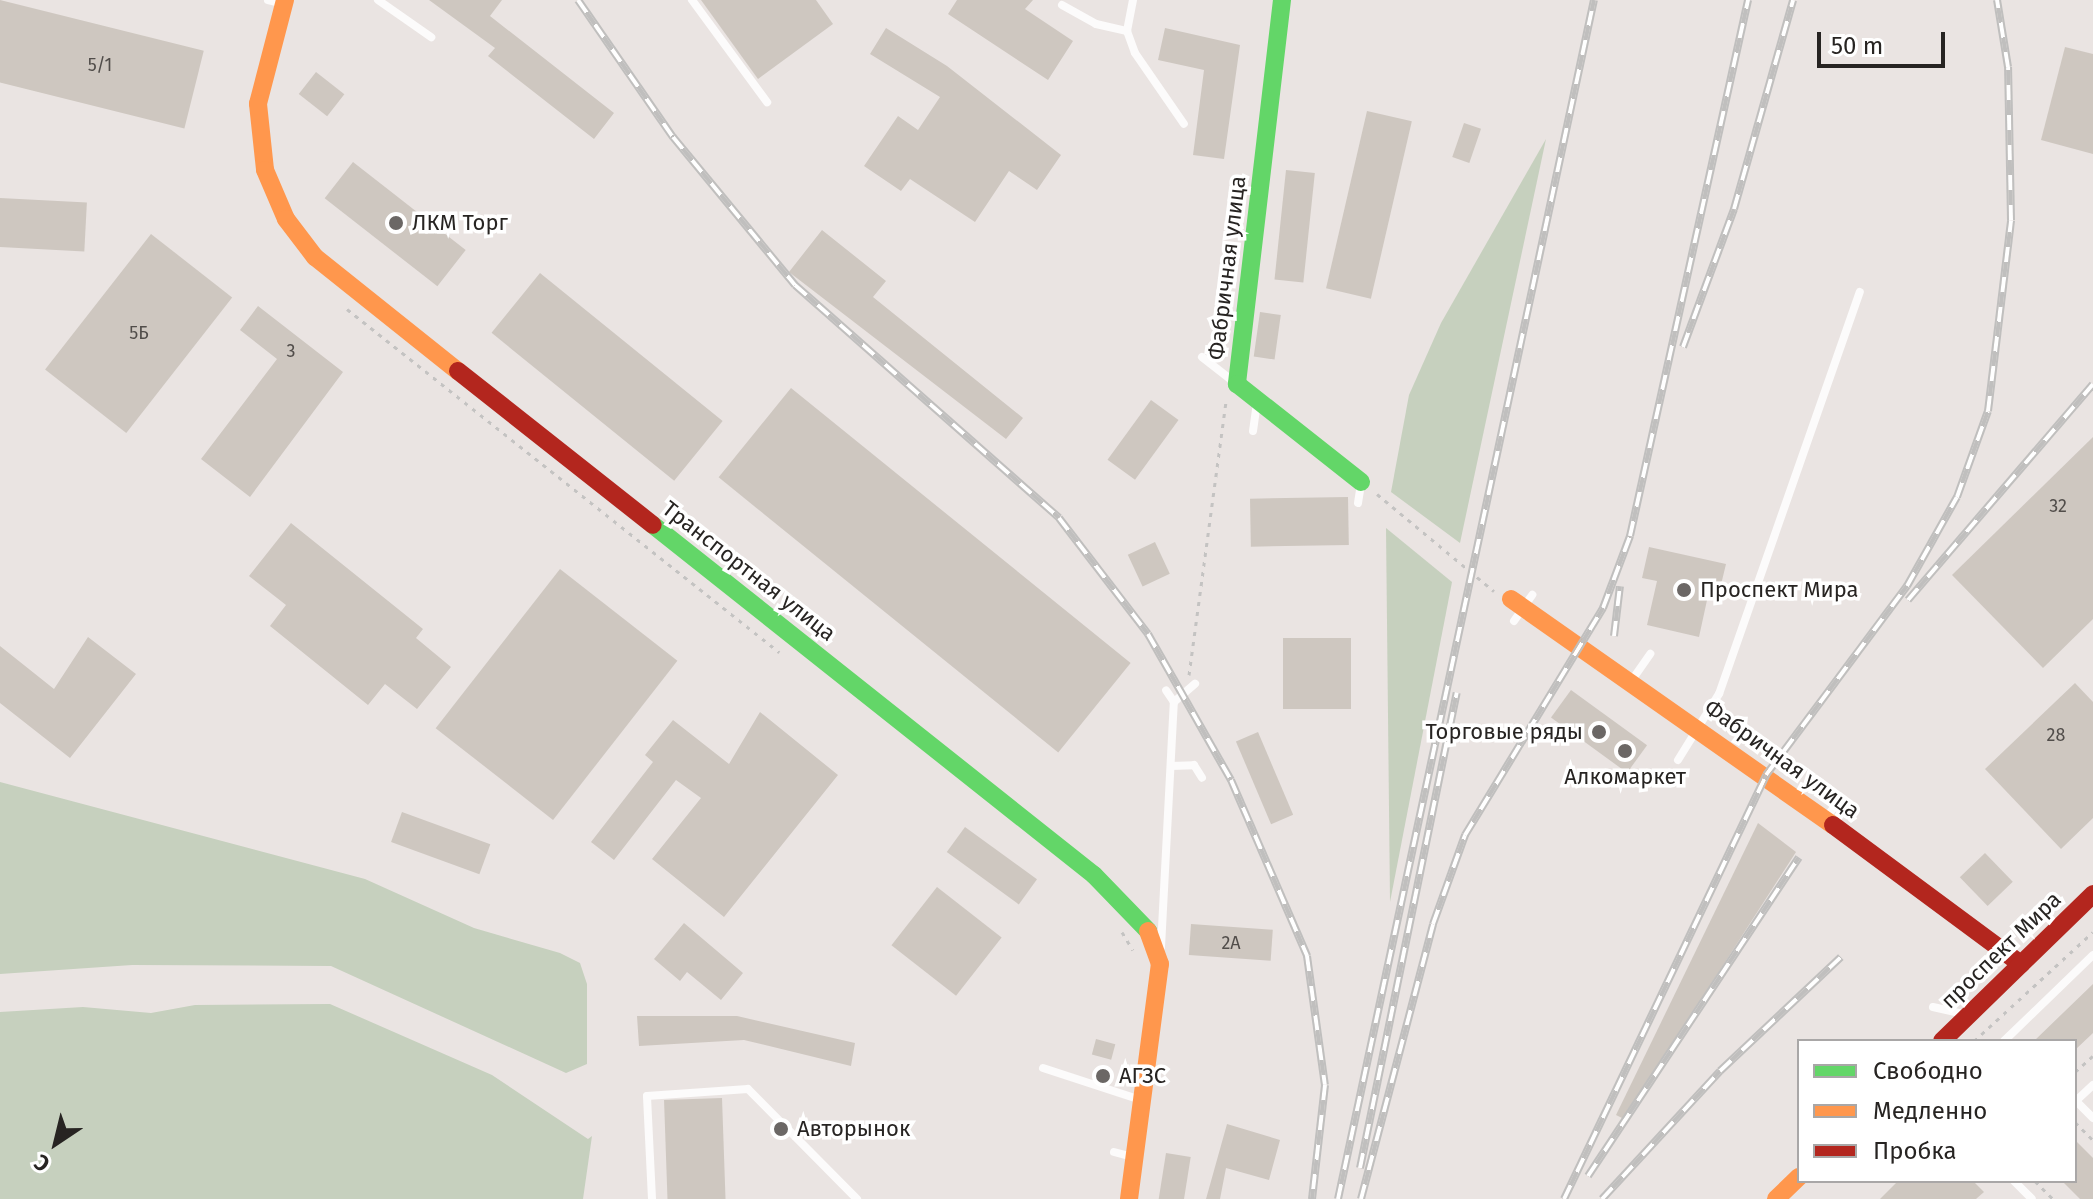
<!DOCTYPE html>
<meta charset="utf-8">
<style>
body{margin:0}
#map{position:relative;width:2093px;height:1199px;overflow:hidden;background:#eae4e2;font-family:"Fira Sans",sans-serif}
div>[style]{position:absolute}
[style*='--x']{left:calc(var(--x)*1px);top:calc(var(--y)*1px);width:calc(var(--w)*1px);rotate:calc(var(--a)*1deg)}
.forest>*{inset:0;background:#c6d0be}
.building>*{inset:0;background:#cec7c0;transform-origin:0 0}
.path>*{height:3px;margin-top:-1.5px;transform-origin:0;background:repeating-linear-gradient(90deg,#c4c3c2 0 4px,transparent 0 10px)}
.lane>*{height:8px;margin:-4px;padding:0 4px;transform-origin:4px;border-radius:4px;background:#fcfbfb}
.fast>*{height:18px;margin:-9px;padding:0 9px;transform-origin:9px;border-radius:9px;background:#63d668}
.slow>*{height:18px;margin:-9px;padding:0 9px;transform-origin:9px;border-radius:9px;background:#ff974d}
.jam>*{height:18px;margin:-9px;padding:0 9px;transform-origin:9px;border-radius:9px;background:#b3261e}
.rail>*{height:8px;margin-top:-4px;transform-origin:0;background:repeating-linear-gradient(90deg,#fff 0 15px,#c0bfbe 0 30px);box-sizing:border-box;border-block:2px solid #c0bfbe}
.dots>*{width:22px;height:22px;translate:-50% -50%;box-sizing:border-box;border:4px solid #fff;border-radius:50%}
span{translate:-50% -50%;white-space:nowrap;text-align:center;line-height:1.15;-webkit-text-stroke:7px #fff;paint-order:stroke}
.number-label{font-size:18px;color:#514d4a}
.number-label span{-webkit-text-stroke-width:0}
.poi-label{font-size:22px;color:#272422}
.left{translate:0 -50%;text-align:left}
.right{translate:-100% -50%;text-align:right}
.street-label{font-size:22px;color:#272422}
.legend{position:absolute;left:1797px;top:1039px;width:280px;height:144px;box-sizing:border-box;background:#fff;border:2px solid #a9a7a7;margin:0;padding:10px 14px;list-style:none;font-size:24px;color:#272422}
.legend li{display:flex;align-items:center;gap:16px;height:40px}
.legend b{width:40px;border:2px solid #a9a7a7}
.north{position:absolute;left:16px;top:1103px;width:80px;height:80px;-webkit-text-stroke:6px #fff;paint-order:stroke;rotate:215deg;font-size:22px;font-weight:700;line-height:32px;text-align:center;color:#272422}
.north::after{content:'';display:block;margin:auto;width:28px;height:36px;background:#272422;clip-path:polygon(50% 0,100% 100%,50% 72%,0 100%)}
.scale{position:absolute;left:1817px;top:32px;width:128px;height:36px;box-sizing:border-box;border:4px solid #272422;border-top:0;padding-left:10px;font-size:24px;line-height:28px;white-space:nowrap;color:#272422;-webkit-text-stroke:6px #fff;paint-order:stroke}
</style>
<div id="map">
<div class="forest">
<div style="clip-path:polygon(1546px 139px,1460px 543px,1391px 492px,1409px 395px,1441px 323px)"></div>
<div style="clip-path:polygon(1386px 528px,1452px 582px,1390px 902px)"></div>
<div style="clip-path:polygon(0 782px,365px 879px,474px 928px,560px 953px,580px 963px,587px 984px,587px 1064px,566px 1073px,331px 966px,132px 965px,0 974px)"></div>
<div style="clip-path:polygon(330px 1004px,492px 1075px,588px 1139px,592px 1136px,583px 1199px,0 1199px,0 1012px,83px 1007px,151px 1013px,195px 1005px)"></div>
</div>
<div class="building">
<div style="left:0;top:0;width:210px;height:80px;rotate:14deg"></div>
<div style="clip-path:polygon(429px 0,502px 0,490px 16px,614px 113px,594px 139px,488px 56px,495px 48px)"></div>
<div style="clip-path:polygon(701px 0,816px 0,833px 24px,758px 79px)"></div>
<div style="clip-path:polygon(957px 0,1033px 0,1025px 9px,1073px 41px,1048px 80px,948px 14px)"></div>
<div style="clip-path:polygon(886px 28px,947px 66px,1061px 155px,1037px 190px,1009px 171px,975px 222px,910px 179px,901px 191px,864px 166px,898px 116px,918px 130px,940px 97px,870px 54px)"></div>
<div style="clip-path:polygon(1165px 28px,1240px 45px,1224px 159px,1193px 155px,1204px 70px,1158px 60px)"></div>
<div style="clip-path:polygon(2065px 47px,2093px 54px,2093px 154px,2041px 140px)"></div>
<div style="left:316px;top:72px;width:36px;height:28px;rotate:38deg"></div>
<div style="left:1367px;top:111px;width:46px;height:182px;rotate:13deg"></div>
<div style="left:1464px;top:123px;width:18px;height:36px;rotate:19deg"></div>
<div style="left:353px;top:162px;width:143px;height:46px;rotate:38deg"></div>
<div style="left:1286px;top:170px;width:29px;height:110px;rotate:6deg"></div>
<div style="left:0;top:198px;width:87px;height:49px;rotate:3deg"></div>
<div style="clip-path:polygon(822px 230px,886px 281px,873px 297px,1023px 418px,1006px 439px,789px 272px)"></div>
<div style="left:151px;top:234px;width:103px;height:172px;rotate:38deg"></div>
<div style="left:540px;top:273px;width:235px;height:77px;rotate:39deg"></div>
<div style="clip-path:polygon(258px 306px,343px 372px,250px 497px,201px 459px,277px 359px,240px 330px)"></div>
<div style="left:1260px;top:312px;width:21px;height:45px;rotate:8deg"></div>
<div style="left:791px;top:388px;width:437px;height:115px;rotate:39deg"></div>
<div style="left:1151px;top:400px;width:34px;height:74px;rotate:36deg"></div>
<div style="clip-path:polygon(2093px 437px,2093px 619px,2043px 668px,1952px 575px)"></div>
<div style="left:1348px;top:497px;width:48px;height:98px;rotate:89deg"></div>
<div style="clip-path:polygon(291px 523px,423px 629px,416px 638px,451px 667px,417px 709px,385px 684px,368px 705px,270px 626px,286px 605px,249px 576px)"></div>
<div style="left:1155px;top:542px;width:35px;height:30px;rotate:65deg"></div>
<div style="clip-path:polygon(1649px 547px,1726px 564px,1719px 593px,1709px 591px,1699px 637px,1647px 625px,1657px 581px,1642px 578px)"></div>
<div style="left:560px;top:569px;width:149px;height:202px;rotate:38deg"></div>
<div style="clip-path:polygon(88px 637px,136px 674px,70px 758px,0 703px,0 646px,54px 689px)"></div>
<div style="left:1283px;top:638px;width:68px;height:71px"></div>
<div style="clip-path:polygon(2075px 683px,2093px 702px,2093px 818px,2061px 849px,1985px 769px)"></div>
<div style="left:1571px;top:690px;width:94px;height:34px;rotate:36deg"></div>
<div style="clip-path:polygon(760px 712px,838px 775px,724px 917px,652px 859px,701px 798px,676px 780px,614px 860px,591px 842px,653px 762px,645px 755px,673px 720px,729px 764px)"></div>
<div style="left:1258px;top:732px;width:90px;height:24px;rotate:67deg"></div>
<div style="left:402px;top:812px;width:94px;height:32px;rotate:20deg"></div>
<div style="clip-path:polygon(1758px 823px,1796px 852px,1624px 1119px,1616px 1115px)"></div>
<div style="left:965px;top:827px;width:89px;height:31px;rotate:36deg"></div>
<div style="left:1985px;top:853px;width:40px;height:35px;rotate:46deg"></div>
<div style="left:937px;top:887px;width:82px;height:74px;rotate:38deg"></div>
<div style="clip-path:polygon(684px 923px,743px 973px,721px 1000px,687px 972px,680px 981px,654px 959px)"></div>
<div style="left:1191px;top:924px;width:82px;height:31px;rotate:4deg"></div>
<div style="clip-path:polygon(2093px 984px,2093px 1033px,2075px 1050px,2075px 1041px,2034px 1041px)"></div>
<div style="clip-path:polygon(637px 1016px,737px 1016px,855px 1043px,851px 1066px,744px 1040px,639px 1046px)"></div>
<div style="left:1096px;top:1039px;width:20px;height:16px;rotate:15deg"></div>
<div style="left:722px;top:1098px;width:101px;height:58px;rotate:88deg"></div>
<div style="clip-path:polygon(1227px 1124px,1280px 1140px,1269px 1180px,1226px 1168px,1220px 1199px,1206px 1199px)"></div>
<div style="clip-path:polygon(2075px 1140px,2093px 1158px,2093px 1199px,2080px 1199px,2062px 1181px,2075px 1181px)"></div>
<div style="left:1166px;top:1153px;width:25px;height:47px;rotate:9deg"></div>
<div style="clip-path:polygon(1898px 1181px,1973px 1181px,1984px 1192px,1976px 1199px,1880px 1199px)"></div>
</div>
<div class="path">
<div style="--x:347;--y:309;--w:552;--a:38.45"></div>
<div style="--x:1377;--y:494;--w:152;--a:39.7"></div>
<div style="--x:1189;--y:675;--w:275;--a:-82.3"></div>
<div style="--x:1122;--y:932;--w:21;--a:59"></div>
<div style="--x:1974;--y:1041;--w:161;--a:-42.5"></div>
<div style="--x:2075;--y:1072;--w:24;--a:-42"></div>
<div style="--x:2075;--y:1122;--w:25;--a:45"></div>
<div style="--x:2035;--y:1181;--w:25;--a:45"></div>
</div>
<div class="lane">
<div style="--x:268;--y:0;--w:16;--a:14"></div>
<div style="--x:378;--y:0;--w:65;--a:34.9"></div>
<div style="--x:692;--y:0;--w:127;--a:53.7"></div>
<div style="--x:1133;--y:0;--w:32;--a:101"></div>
<div style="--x:1127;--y:31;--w:23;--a:70"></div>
<div style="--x:1135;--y:53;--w:86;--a:55.4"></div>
<div style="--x:1062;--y:5;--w:39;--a:29"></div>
<div style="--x:1096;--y:24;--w:32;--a:13"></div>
<div style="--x:1202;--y:357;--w:39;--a:38"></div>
<div style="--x:1253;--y:431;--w:27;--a:-82"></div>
<div style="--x:1358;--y:503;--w:20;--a:-81"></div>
<div style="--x:1514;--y:621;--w:32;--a:-55"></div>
<div style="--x:1632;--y:680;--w:32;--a:-55"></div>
<div style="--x:1174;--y:702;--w:28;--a:-41"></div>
<div style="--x:1678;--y:760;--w:78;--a:-58.2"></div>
<div style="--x:1719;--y:694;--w:426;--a:-70.7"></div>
<div style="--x:1171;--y:766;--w:23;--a:-2"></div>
<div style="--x:1194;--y:765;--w:15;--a:58"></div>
<div style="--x:1826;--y:818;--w:21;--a:-53"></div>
<div style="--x:1161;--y:947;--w:245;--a:-87"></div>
<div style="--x:1174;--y:702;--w:14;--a:-124"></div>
<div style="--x:1933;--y:1007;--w:31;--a:13"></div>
<div style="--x:2004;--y:1041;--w:124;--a:-44"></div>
<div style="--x:1043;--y:1068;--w:103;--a:18.1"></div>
<div style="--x:2093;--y:1085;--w:23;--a:137"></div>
<div style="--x:2076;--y:1101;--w:24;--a:45"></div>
<div style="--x:1114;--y:1152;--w:20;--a:15"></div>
<div style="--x:2014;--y:1181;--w:25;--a:45"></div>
<div style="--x:652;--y:1199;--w:103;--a:-92.8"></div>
<div style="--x:647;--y:1096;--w:101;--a:-4"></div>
<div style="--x:748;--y:1089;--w:155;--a:45.3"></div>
</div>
<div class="fast">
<div style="--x:1282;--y:0;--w:387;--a:96.7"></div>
<div style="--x:1237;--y:384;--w:158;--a:38.3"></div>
<div style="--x:653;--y:525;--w:563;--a:38.44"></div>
<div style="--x:1094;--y:875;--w:78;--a:46"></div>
</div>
<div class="slow">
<div style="--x:285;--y:0;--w:107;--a:104.6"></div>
<div style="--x:258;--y:104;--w:66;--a:83.9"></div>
<div style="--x:265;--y:170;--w:53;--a:66.8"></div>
<div style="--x:286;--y:219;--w:48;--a:52.7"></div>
<div style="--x:315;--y:257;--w:183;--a:38.6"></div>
<div style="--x:1511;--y:599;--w:393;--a:35.1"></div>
<div style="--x:1129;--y:1199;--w:237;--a:-82.5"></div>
<div style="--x:1160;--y:964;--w:35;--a:-110"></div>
<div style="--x:1776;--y:1199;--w:32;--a:-44"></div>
</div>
<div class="jam">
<div style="--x:458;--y:371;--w:248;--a:38.3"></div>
<div style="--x:1833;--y:825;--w:234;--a:36.5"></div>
<div style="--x:1942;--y:1041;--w:211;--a:-44.2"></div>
</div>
<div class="rail">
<div style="--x:578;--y:0;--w:167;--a:55.3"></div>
<div style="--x:673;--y:137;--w:192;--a:50.5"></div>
<div style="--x:795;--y:285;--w:352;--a:41.4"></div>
<div style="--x:1059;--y:518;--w:146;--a:52.5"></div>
<div style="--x:1148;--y:634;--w:168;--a:60.4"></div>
<div style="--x:1231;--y:780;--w:192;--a:66.6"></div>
<div style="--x:1307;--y:956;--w:130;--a:82.1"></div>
<div style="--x:1325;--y:1085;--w:115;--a:96.5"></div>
<div style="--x:1683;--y:347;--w:147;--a:-69.7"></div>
<div style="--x:1734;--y:209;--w:217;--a:-74.2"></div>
<div style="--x:1908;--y:600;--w:284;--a:-49.4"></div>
<div style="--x:1614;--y:636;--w:50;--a:-83.2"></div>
<div style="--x:1360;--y:1168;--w:485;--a:-78.5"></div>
<div style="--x:1588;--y:1176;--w:382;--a:-56.5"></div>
<div style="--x:1338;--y:1199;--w:1226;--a:-77.95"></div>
<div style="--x:1361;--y:1199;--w:284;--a:-75.3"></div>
<div style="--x:1433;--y:924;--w:95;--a:-70.2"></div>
<div style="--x:1465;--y:835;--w:266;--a:-58.7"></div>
<div style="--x:1603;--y:608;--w:77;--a:-69.4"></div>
<div style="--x:1630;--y:536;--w:549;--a:-77.58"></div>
<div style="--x:1564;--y:1199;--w:470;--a:-64.5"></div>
<div style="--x:1766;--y:775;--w:236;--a:-53.3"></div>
<div style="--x:1907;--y:586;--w:102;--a:-60.7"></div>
<div style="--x:1957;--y:497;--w:91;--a:-70.2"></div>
<div style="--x:1988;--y:411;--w:192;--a:-83.1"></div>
<div style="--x:2011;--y:220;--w:153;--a:-91.1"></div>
<div style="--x:2008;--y:67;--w:68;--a:-99.3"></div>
<div style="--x:1602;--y:1199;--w:174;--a:-47.3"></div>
<div style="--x:1720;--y:1071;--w:166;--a:-43.3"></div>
</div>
<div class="dots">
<div style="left:396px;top:223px;background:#6b6765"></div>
<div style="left:1684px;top:590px;background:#6b6765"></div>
<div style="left:1599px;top:732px;background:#6b6765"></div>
<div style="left:1625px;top:751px;background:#6b6765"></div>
<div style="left:1103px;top:1076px;background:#6b6765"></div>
<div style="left:781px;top:1129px;background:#6b6765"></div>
</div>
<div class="number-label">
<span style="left:100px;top:65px">5/1</span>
<span style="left:139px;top:333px">5Б</span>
<span style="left:291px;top:351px">3</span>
<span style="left:2058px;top:506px">32</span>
<span style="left:2056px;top:735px">28</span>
<span style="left:1231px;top:943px">2А</span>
</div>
<div class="poi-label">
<span class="left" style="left:412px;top:223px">ЛКМ Торг</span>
<span class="left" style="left:1700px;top:590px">Проспект Мира</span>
<span class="right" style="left:1583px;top:732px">Торговые ряды</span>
<span style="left:1625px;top:777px">Алкомаркет</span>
<span class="left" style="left:1119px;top:1076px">АГЗС</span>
<span class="left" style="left:797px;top:1129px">Авторынок</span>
</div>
<div class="street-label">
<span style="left:1227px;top:268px;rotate:-83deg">Фабричная улица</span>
<span style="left:749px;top:571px;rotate:38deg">Транспортная улица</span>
<span style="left:1782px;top:759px;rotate:36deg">Фабричная улица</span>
<span style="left:2001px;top:950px;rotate:-44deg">проспект Мира</span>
</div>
<ul class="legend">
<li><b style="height:10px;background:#63d668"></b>Свободно</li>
<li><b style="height:10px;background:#ff974d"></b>Медленно</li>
<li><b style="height:10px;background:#b3261e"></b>Пробка</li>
</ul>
<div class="north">С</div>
<div class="scale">50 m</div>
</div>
